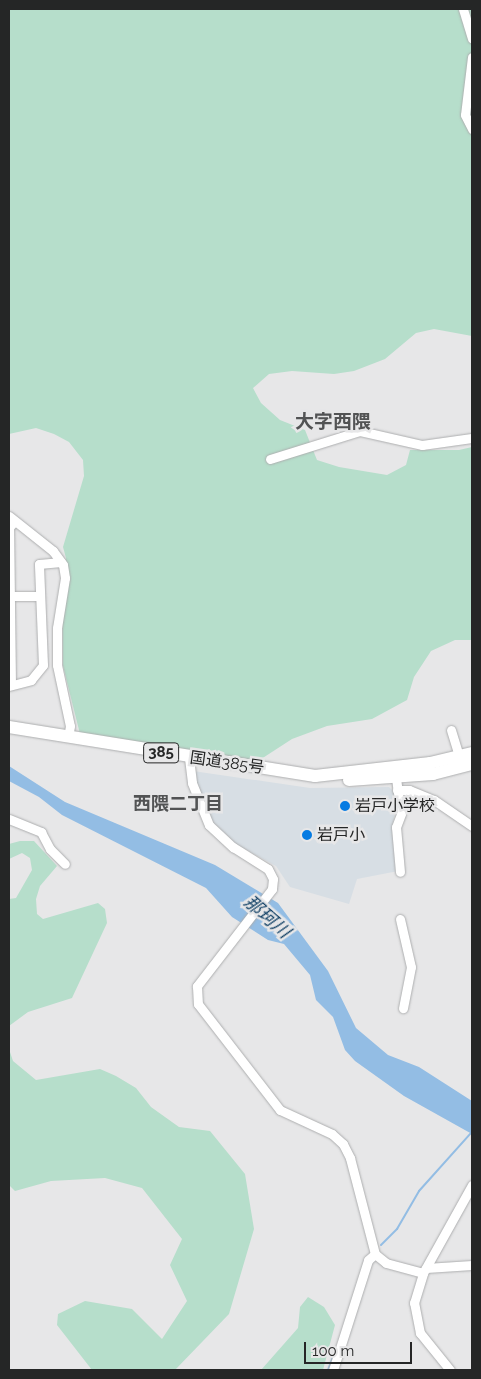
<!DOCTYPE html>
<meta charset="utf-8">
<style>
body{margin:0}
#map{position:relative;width:481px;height:1379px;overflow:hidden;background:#e7e7e8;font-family:Raleway,"Noto Sans JP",sans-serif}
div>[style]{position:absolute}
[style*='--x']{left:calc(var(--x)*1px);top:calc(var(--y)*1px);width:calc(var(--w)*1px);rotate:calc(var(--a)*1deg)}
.built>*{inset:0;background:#d7dee4}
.green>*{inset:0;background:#b6decb}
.water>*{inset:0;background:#93bde4}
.stream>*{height:2px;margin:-1px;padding:0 1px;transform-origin:1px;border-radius:1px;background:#93bde4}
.roads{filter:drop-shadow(0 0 1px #adaeaf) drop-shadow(0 0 1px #adaeaf)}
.minor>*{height:9px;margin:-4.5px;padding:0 4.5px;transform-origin:4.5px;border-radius:4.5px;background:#fff}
.highway>*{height:12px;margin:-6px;padding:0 6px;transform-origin:6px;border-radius:6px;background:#fff}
.dots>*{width:14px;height:14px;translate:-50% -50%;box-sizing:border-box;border:2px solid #e7e7e8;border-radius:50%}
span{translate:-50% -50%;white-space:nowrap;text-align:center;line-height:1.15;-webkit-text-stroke:5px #e7e7e8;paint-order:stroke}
.shield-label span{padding:1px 4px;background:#e7e7e8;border:1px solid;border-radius:4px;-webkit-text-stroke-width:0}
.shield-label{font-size:15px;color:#252626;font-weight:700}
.street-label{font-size:16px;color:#252626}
.poi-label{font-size:16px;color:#252626}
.left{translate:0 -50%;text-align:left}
.neighbourhood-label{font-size:18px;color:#525354;font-weight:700}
.water-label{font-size:18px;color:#124166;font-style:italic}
.quarter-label{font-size:19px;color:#525354;font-weight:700}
.frame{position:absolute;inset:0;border:10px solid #252626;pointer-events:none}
.scale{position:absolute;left:304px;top:1342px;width:108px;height:22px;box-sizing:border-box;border:2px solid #252626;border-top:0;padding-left:6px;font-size:15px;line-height:18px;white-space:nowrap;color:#252626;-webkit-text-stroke:4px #e7e7e8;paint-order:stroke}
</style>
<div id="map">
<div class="built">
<div style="clip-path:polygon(193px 771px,310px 788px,389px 787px,393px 791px,396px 806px,392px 830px,398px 871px,357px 879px,349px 904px,290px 887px,276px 866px,226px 839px,213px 824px,200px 800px)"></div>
</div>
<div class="green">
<div style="clip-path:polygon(9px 9px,472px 9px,472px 336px,434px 329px,416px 333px,385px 359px,354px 371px,334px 374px,292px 371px,269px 374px,253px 388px,261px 403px,280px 420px,305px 430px,317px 460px,339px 467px,387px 475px,406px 465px,410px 450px,459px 450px,472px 447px,472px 640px,455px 640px,431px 651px,414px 677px,407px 700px,372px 719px,327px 726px,292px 739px,255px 763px,80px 734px,63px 666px,62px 591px,66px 558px,63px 547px,84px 476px,83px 460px,69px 442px,54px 434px,36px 428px,9px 434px)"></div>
<div style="clip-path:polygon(20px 841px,34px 841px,57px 866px,40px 886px,36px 899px,37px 914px,43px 919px,98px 903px,105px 909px,107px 923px,72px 998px,28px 1012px,9px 1026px,9px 899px,16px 898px,32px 870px,30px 858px,22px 853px,9px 859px,9px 844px)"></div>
<div style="clip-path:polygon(9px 1049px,13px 1061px,36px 1080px,100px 1069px,116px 1076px,136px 1088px,151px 1107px,179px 1127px,210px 1131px,245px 1174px,254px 1229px,229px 1314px,175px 1370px,92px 1370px,57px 1325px,58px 1314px,85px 1301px,132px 1309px,162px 1339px,187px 1301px,170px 1265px,182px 1239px,142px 1188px,105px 1178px,51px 1181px,15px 1191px,9px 1185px)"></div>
<div style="clip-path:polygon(308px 1297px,324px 1307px,335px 1325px,323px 1370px,261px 1370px,298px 1328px,300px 1307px)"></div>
</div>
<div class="water">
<div style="clip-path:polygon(9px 766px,65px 802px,215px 865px,278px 903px,328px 971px,356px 1028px,388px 1055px,419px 1067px,472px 1101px,472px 1134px,404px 1096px,355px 1061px,345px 1050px,333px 1017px,316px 1000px,310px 975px,284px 944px,268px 940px,232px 917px,206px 888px,62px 815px,39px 797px,9px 781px)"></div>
</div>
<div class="stream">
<div style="--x:381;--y:1245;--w:23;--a:-45"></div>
<div style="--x:397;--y:1229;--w:44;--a:-59.9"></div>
<div style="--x:419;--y:1191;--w:79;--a:-48.1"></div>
<div style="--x:328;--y:1370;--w:17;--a:-69"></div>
</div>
<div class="roads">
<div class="minor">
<div style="--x:463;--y:9;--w:31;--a:73"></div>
<div style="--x:472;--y:57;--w:58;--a:96.9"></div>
<div style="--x:465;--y:115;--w:16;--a:63"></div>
<div style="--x:270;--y:459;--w:94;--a:-17.3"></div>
<div style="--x:360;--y:431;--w:64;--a:12.7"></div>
<div style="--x:422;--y:445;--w:50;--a:-8"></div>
<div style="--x:9;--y:516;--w:56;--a:38.5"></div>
<div style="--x:53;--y:551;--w:17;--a:54"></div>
<div style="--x:63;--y:565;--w:13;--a:81"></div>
<div style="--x:65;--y:578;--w:51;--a:99.1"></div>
<div style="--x:57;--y:628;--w:37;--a:90"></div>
<div style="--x:57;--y:665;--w:62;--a:78"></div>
<div style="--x:70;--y:726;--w:11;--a:100"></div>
<div style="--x:9;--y:596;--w:31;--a:0"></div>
<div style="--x:11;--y:685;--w:158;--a:-90.7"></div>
<div style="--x:9;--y:527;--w:8;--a:-45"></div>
<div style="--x:9;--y:686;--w:23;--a:-15"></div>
<div style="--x:31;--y:680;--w:19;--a:-51"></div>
<div style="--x:43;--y:665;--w:101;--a:-92.3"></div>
<div style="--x:39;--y:564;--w:22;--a:-5"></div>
<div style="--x:451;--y:730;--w:28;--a:73"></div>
<div style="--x:189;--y:758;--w:25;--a:83"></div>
<div style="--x:192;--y:783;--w:45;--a:68"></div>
<div style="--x:209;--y:825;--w:33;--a:43"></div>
<div style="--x:233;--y:847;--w:41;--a:32.2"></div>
<div style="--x:268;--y:869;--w:11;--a:63"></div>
<div style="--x:273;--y:879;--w:10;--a:96"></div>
<div style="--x:272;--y:889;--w:123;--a:127.7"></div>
<div style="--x:197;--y:986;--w:18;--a:87"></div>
<div style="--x:198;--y:1004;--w:134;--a:52.3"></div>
<div style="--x:280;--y:1110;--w:57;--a:24.8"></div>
<div style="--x:332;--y:1134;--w:15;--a:42"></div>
<div style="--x:343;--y:1144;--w:16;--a:63"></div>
<div style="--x:350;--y:1158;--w:99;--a:75.4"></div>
<div style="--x:375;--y:1254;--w:14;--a:39"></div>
<div style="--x:386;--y:1263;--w:38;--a:15"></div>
<div style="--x:395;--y:771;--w:43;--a:82.1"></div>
<div style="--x:401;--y:814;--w:14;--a:111"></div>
<div style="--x:396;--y:827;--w:45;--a:84.9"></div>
<div style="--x:397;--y:790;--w:12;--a:0"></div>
<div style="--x:409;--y:790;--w:27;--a:22"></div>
<div style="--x:434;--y:800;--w:46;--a:34.4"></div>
<div style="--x:9;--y:819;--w:35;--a:22"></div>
<div style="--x:41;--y:832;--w:19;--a:62"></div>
<div style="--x:50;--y:849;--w:21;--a:45"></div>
<div style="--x:400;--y:919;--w:49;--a:77.1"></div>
<div style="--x:411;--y:967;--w:42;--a:101"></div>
<div style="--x:426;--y:1268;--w:46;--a:-3.7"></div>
<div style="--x:333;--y:1370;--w:115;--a:-72.3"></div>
<div style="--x:368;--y:1260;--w:9;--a:-41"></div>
<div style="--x:450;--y:1370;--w:48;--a:-129"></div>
<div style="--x:420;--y:1333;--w:31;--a:-101"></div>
<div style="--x:414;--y:1303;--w:31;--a:-73"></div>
<div style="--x:423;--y:1273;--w:101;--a:-60.9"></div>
</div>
<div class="highway">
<div style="--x:9;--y:727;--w:310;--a:9.1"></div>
<div style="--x:315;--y:776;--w:116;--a:-6.4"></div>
<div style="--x:430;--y:763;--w:43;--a:-13.4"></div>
<div style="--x:349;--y:780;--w:84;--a:-4.1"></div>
<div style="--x:433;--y:774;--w:40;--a:-14.4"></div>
</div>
</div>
<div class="dots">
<div style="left:345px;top:806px;background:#067be2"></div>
<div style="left:307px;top:835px;background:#067be2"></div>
</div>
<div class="shield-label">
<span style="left:161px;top:753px">385</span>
</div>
<div class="street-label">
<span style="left:227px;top:763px;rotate:8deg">国道385号</span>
</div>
<div class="poi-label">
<span class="left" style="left:355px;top:806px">岩戸小学校</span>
<span class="left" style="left:317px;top:835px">岩戸小</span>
</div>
<div class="neighbourhood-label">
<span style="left:178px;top:804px">西隈二丁目</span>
</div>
<div class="water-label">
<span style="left:267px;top:917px;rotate:41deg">那珂川</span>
</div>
<div class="quarter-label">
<span style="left:333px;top:422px">大字西隈</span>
</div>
<div class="frame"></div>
<div class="scale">100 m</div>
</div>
